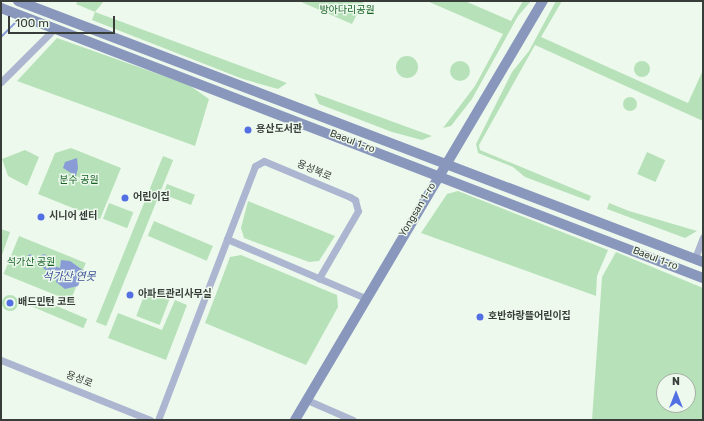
<!DOCTYPE html>
<meta charset="utf-8">
<style>
body{margin:0}
#map{position:relative;width:704px;height:421px;overflow:hidden;background:#edf9ed;font-family:Rubik,"Noto Sans KR",sans-serif}
div>[style]{position:absolute}
[style*='--x']{left:calc(var(--x)*1px);top:calc(var(--y)*1px);width:calc(var(--w)*1px);rotate:calc(var(--a)*1deg)}
.green>*{inset:0;background:#b7e2b9;transform-origin:0 0}
.round{border-radius:50%}
.water>*{inset:0;background:#899cd5}
.stream>*{height:2px;margin:-1px;padding:0 1px;transform-origin:1px;border-radius:1px;background:#899cd5}
.street>*{height:7px;margin:-3.5px;padding:0 3.5px;transform-origin:3.5px;border-radius:3.5px;background:#adb6d0}
.secondary>*{height:10px;margin:-5px;padding:0 5px;transform-origin:5px;border-radius:5px;background:#8a97bd}
.dots>*{width:11px;height:11px;translate:-50% -50%;box-sizing:border-box;border:2px solid #edf9ed;border-radius:50%}
span{translate:-50% -50%;white-space:nowrap;text-align:center;line-height:1.15;-webkit-text-stroke:3px #edf9ed;paint-order:stroke}
.park-label{font-size:10px;color:#186226}
.poi-label{font-size:10px;color:#393d39;font-weight:700}
.left{translate:0 -50%;text-align:left}
.street-label{font-size:10px;color:#393d39}
.water-label{font-size:11px;color:#3f5298;font-style:italic}
.frame{position:absolute;inset:0;border:2px solid #393d39;pointer-events:none}
.north{position:absolute;left:656px;top:373px;width:40px;height:40px;box-sizing:border-box;background:#edf9ed;border:1px solid #a5aea5;border-radius:50%;rotate:0deg;font-size:11px;font-weight:700;line-height:16px;text-align:center;color:#393d39}
.north::after{content:'';display:block;margin:auto;width:14px;height:18px;background:#536fe4;clip-path:polygon(50% 0,100% 100%,50% 72%,0 100%)}
.scale{position:absolute;left:8px;top:16px;width:107px;height:18px;box-sizing:border-box;border:2px solid #393d39;border-top:0;padding-left:5px;font-size:12px;line-height:14px;white-space:nowrap;color:#393d39;-webkit-text-stroke:3px #edf9ed;paint-order:stroke}
</style>
<div id="map">
<div class="green">
<div style="clip-path:polygon(78px 1px,104px 1px,95px 12px,287px 83px,278px 89px,243px 79px,92px 20px,95px 12px,76px 4px)"></div>
<div style="clip-path:polygon(299px 1px,364px 1px,352px 24px)"></div>
<div style="clip-path:polygon(427px 1px,465px 1px,511px 21px,523px 1px,531px 1px,518px 16px,472px 99px,451px 126px,443px 128px,475px 86px,503px 34px)"></div>
<div style="clip-path:polygon(556px 1px,562px 1px,541px 37px,688px 103px,703px 70px,703px 121px,535px 45px,479px 145px,480px 150px,591px 196px,589px 201px,525px 177px,513px 167px,478px 153px,476px 144px,512px 72px,529px 51px)"></div>
<div style="clip-path:polygon(57px 38px,189px 85px,209px 99px,195px 146px,17px 81px)"></div>
<div class="round" style="left:396px;top:56px;width:22px;height:22px"></div>
<div class="round" style="left:634px;top:61px;width:16px;height:16px"></div>
<div class="round" style="left:450px;top:61px;width:20px;height:20px"></div>
<div style="clip-path:polygon(314px 93px,432px 136px,422px 140px,392px 132px,319px 104px)"></div>
<div class="round" style="left:623px;top:97px;width:14px;height:14px"></div>
<div style="clip-path:polygon(71px 148px,121px 168px,100px 219px,38px 194px,55px 153px)"></div>
<div style="clip-path:polygon(25px 150px,39px 157px,27px 186px,8px 176px,2px 159px)"></div>
<div style="left:647px;top:152px;width:20px;height:24px;rotate:24deg"></div>
<div style="left:163px;top:156px;width:11px;height:179px;rotate:22deg"></div>
<div style="left:167px;top:184px;width:30px;height:11px;rotate:21deg"></div>
<div style="clip-path:polygon(458px 191px,608px 250px,597px 276px,596px 296px,421px 233px,447px 194px)"></div>
<div style="clip-path:polygon(248px 201px,335px 236px,319px 261px,309px 262px,244px 238px,241px 228px)"></div>
<div style="left:109px;top:203px;width:26px;height:17px;rotate:21deg"></div>
<div style="clip-path:polygon(609px 203px,629px 211px,697px 231px,685px 238px,607px 209px)"></div>
<div style="left:154px;top:221px;width:64px;height:16px;rotate:23deg"></div>
<div style="clip-path:polygon(1px 229px,10px 232px,1px 258px)"></div>
<div style="left:19px;top:236px;width:72px;height:41px;rotate:22deg"></div>
<div style="clip-path:polygon(evenodd,616px 252px,703px 288px,703px 420px,592px 420px,602px 277px,616px 252px,664px 381px,688px 381px,688px 405px,664px 405px,664px 381px)"></div>
<div style="clip-path:polygon(241px 255px,337px 295px,338px 307px,306px 365px,205px 323px,230px 257px)"></div>
<div style="left:147px;top:288px;width:25px;height:30px;rotate:21deg"></div>
<div class="round" style="left:2px;top:295px;width:16px;height:16px"></div>
<div style="left:33px;top:296px;width:59px;height:10px;rotate:23deg"></div>
<div style="clip-path:polygon(175px 300px,187px 305px,166px 360px,108px 338px,118px 313px,162px 330px)"></div>
</div>
<div class="water">
<div style="clip-path:polygon(77px 158px,78px 168px,76px 176px,63px 168px,65px 162px)"></div>
<div style="clip-path:polygon(31px 254px,34px 261px,43px 262px,47px 269px,50px 266px,46px 259px,39px 256px,45px 254px,52px 265px,60px 268px,61px 260px,70px 261px,84px 271px,78px 286px,65px 289px,56px 282px,57px 275px,44px 269px,39px 262px,33px 262px,27px 256px)"></div>
</div>
<div class="stream">
<div style="--x:1;--y:37;--w:27;--a:-45"></div>
</div>
<div class="street">
<div style="--x:1;--y:82;--w:75;--a:-45"></div>
<div style="--x:227;--y:239;--w:78;--a:-69"></div>
<div style="--x:255;--y:166;--w:10;--a:-29"></div>
<div style="--x:264;--y:161;--w:93;--a:22.7"></div>
<div style="--x:350;--y:197;--w:6;--a:31"></div>
<div style="--x:355;--y:200;--w:11;--a:75"></div>
<div style="--x:358;--y:211;--w:78;--a:120.2"></div>
<div style="--x:695;--y:258;--w:22;--a:-69"></div>
<div style="--x:1;--y:360;--w:161;--a:21.9"></div>
<div style="--x:307;--y:400;--w:50;--a:23.5"></div>
<div style="--x:158;--y:420;--w:194;--a:-69.1"></div>
<div style="--x:227;--y:239;--w:150;--a:23.1"></div>
</div>
<div class="secondary">
<div style="--x:18;--y:1;--w:733;--a:20.86"></div>
<div style="--x:1;--y:8;--w:752;--a:21.04"></div>
<div style="--x:295;--y:420;--w:487;--a:-59.4"></div>
</div>
<div class="dots">
<div style="left:248px;top:130px;background:#536fe4"></div>
<div style="left:125px;top:198px;background:#536fe4"></div>
<div style="left:41px;top:217px;background:#536fe4"></div>
<div style="left:130px;top:295px;background:#536fe4"></div>
<div style="left:10px;top:303px;background:#536fe4"></div>
<div style="left:480px;top:317px;background:#536fe4"></div>
</div>
<div class="park-label">
<span style="left:347px;top:11px">방아다리공원</span>
<span style="left:79px;top:181px">분수 공원</span>
<span style="left:31px;top:263px">석가산 공원</span>
</div>
<div class="poi-label">
<span class="left" style="left:256px;top:130px">용산도서관</span>
<span class="left" style="left:133px;top:198px">어린이집</span>
<span class="left" style="left:49px;top:217px">시니어 센터</span>
<span class="left" style="left:138px;top:295px">아파트관리사무실</span>
<span class="left" style="left:18px;top:303px">배드민턴 코트</span>
<span class="left" style="left:488px;top:317px">호반하랑뜰어린이집</span>
</div>
<div class="street-label">
<span style="left:352px;top:142px;rotate:21deg">Baeul 1-ro</span>
<span style="left:314px;top:171px;rotate:23deg">용성북로</span>
<span style="left:418px;top:210px;rotate:-59deg">Yongsan 1-ro</span>
<span style="left:655px;top:259px;rotate:21deg">Baeul 1-ro</span>
<span style="left:79px;top:380px;rotate:22deg">용성로</span>
</div>
<div class="water-label">
<span style="left:69px;top:277px">석가산 연못</span>
</div>
<div class="frame"></div>
<div class="north">N</div>
<div class="scale">100 m</div>
</div>
